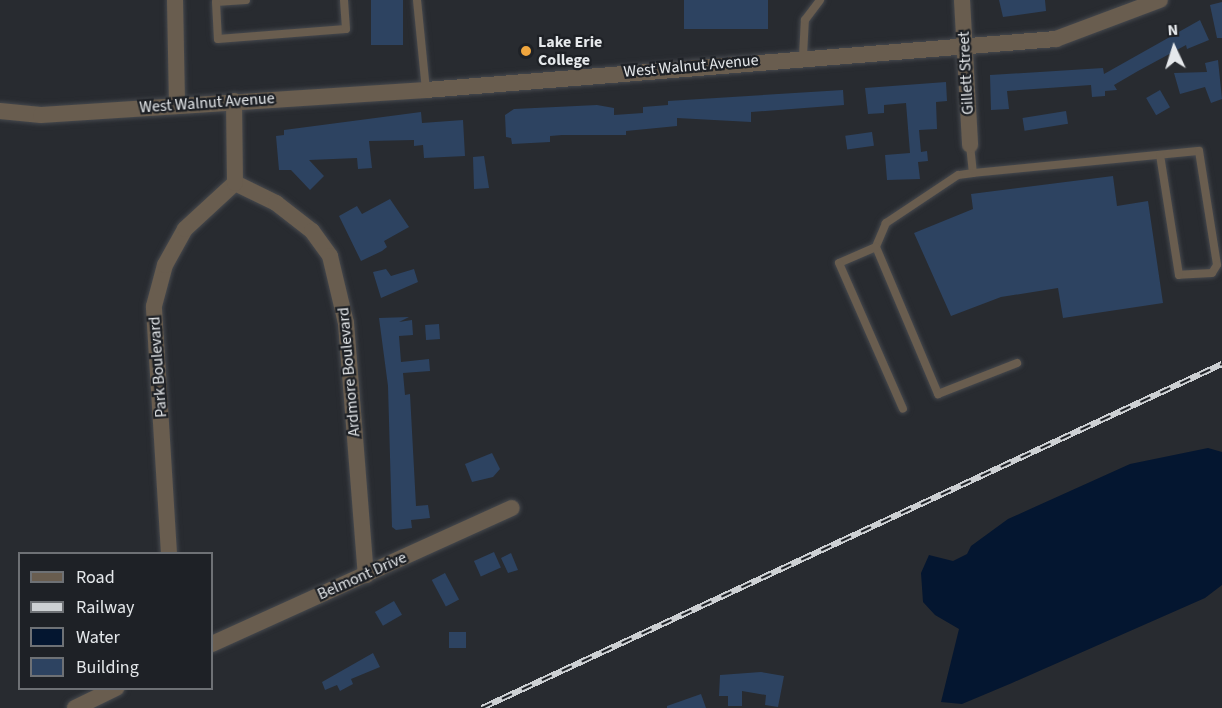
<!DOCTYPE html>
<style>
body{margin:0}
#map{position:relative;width:1222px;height:708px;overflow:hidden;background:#282b30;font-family:"Source Sans 3",sans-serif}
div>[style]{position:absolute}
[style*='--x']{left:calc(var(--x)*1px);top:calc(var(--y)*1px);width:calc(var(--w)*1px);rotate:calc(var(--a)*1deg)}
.water>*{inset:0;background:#041630}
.building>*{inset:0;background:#2d4361;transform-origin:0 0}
.roads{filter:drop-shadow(0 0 2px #46494e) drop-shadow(0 0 2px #46494e)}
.lane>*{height:8px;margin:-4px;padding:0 4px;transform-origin:4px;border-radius:4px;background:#695d4f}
.street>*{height:16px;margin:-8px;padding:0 8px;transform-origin:8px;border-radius:8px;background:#695d4f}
.rail>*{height:6px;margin-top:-3px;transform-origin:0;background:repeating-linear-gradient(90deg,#1e2126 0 11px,#cdd0d3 0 22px);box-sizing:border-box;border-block:2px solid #cdd0d3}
.dots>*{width:16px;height:16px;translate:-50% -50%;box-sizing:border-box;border:3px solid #1e2126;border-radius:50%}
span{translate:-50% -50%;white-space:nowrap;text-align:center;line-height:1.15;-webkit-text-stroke:4.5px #1e2126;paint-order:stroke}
.poi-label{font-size:16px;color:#e5e8eb;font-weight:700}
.left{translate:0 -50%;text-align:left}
.street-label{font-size:16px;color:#e5e8eb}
.legend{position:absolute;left:18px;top:552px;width:195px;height:138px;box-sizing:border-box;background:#1e2126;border:2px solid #6e7175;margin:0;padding:8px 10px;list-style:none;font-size:18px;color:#e5e8eb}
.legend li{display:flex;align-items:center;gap:12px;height:30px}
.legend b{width:30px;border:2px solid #6e7175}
.north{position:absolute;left:1144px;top:18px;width:60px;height:60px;-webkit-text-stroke:4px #1e2126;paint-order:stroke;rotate:356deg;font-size:16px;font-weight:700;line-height:24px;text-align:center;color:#e5e8eb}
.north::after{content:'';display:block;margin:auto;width:21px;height:27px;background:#e5e8eb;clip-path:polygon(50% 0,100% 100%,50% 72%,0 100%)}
</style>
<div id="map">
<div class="water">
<div style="clip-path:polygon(1208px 448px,1222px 452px,1222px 585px,1205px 598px,1012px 683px,962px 704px,941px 702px,959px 629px,935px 615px,923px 602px,921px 573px,929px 555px,953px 561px,967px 554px,971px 546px,1008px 519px,1130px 464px)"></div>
</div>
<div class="building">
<div style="left:371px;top:0;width:32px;height:45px"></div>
<div style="left:684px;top:0;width:84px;height:29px"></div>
<div style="clip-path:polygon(999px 0,1045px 0,1046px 11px,1003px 17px)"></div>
<div style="clip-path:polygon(1222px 2px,1222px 38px,1217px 38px,1210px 5px)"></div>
<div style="clip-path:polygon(1200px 20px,1209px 40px,1187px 49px,1186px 45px,1138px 71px,1114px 85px,1117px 90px,1105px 91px,1105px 96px,1092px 97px,1091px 85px,1007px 91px,1009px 109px,991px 110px,990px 75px,1103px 68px,1104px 74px)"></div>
<div style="clip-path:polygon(1218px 60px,1222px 99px,1211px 103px,1205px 87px,1180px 94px,1174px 73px,1207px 72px,1205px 63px)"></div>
<div style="clip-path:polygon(946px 82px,947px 101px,936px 102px,937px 129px,919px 130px,921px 152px,927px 151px,928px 161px,918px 162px,920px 179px,887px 180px,885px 155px,910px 153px,906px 103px,884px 105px,884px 113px,868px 114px,865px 88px)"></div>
<div style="clip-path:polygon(843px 90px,844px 105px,751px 112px,751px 122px,677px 118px,677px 126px,626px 131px,626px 135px,562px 135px,550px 136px,550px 142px,512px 144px,511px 138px,506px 137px,505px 115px,514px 109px,597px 105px,614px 108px,614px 115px,643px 113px,643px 107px,668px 105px,668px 101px)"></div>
<div style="left:1160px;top:90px;width:20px;height:16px;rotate:60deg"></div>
<div style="left:1066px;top:111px;width:13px;height:44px;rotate:81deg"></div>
<div style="clip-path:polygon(421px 112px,422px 123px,463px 120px,465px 156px,424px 158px,423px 145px,414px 146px,414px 140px,369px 141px,372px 168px,358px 169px,357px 158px,309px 160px,324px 176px,310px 190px,291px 170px,279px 170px,276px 136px,284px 135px,284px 130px)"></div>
<div style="left:872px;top:132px;width:14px;height:27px;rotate:82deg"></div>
<div style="clip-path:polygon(484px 156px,489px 188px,474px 189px,473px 157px)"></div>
<div style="clip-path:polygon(1113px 176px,1117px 206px,1148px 201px,1163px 303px,1063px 318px,1058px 288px,1001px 297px,951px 316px,914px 233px,973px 209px,971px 194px)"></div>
<div style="clip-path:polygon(390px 199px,409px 227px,384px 241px,387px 247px,382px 251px,361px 261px,339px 216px,357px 206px,362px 214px)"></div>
<div style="clip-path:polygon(386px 269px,391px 276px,414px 269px,418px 282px,381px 298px,373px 272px)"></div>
<div style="clip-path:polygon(409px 317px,399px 322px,412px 320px,413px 335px,399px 336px,401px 362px,429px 359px,430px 371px,403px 373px,405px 395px,410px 394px,416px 506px,428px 505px,430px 518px,411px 520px,412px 528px,396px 530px,392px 527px,388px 386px,379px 318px)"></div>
<div style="left:439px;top:324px;width:15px;height:14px;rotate:86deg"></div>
<div style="clip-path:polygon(492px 453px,500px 469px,493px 477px,472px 482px,465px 464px)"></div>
<div style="left:494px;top:552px;width:17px;height:22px;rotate:66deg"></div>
<div style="clip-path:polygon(511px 553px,518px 570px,508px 573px,501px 558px)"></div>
<div style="left:445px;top:573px;width:30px;height:15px;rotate:62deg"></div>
<div style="left:394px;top:601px;width:16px;height:22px;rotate:60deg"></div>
<div style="left:449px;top:632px;width:17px;height:16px"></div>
<div style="clip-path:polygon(373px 653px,380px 667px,351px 679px,353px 684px,340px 691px,337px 685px,325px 690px,322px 682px)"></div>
<div style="clip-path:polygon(761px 672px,784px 676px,778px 707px,765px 705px,766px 695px,742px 691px,742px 706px,728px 706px,728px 696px,719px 696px,720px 675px)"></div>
<div style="clip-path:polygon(701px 694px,706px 708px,667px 708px,667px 706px)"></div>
</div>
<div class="roads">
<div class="lane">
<div style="--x:246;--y:0;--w:30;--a:176"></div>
<div style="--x:216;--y:2;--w:37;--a:87"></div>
<div style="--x:218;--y:39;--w:128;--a:-4.5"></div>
<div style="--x:346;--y:29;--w:29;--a:-94"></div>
<div style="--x:417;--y:0;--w:90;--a:84.3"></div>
<div style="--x:803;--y:56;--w:36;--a:-87"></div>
<div style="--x:805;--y:20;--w:25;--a:-53"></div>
<div style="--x:970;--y:145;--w:28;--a:84"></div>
<div style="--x:973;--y:173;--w:15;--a:172"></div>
<div style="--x:958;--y:175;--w:87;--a:146.3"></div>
<div style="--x:886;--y:223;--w:26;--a:113"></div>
<div style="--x:876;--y:247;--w:160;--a:67.1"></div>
<div style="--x:938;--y:394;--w:85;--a:-21.4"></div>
<div style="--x:973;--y:173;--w:227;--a:-5.6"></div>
<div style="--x:1199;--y:151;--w:115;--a:81"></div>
<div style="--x:1217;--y:265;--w:9;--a:122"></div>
<div style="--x:1212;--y:273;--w:33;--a:177"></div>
<div style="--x:1179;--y:275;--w:121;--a:-99"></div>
<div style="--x:876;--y:247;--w:40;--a:156.6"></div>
<div style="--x:839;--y:263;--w:159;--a:66.3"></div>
</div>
<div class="street">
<div style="--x:175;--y:0;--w:103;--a:88.9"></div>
<div style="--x:962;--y:0;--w:145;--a:86.8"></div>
<div style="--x:0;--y:111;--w:41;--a:5.6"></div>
<div style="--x:41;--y:115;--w:386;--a:-3.7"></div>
<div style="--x:426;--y:90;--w:632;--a:-4.63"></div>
<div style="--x:1056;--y:39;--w:111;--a:-20.6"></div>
<div style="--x:235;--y:183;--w:46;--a:26"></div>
<div style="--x:276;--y:203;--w:46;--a:37.9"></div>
<div style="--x:312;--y:231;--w:31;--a:54"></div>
<div style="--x:330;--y:256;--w:69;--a:76.6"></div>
<div style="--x:346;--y:323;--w:253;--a:85.5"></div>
<div style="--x:169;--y:554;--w:248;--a:-93.5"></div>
<div style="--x:154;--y:306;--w:42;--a:-75"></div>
<div style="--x:165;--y:265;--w:41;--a:-60.9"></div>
<div style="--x:185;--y:229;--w:68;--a:-42.6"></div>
<div style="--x:235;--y:183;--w:82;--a:-90.7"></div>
<div style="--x:212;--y:644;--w:329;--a:-24.4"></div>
<div style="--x:75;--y:708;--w:46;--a:-26"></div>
</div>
</div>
<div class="rail">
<div style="--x:482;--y:708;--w:816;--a:-24.93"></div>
</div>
<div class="dots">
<div style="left:526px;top:51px;background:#f0a63e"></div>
</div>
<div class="poi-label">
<span class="left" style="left:538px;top:51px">Lake Erie<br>College</span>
</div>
<div class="street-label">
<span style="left:691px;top:66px;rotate:-5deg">West Walnut Avenue</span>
<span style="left:966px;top:73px;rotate:-93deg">Gillett Street</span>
<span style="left:207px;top:103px;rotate:-4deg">West Walnut Avenue</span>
<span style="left:158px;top:367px;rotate:-94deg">Park Boulevard</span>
<span style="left:349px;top:372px;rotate:-95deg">Ardmore Boulevard</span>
<span style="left:362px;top:576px;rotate:-24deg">Belmont Drive</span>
</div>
<ul class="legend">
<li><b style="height:8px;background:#695d4f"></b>Road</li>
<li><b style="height:8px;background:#cdd0d3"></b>Railway</li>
<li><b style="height:16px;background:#041630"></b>Water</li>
<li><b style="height:16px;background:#2d4361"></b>Building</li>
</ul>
<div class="north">N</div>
</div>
